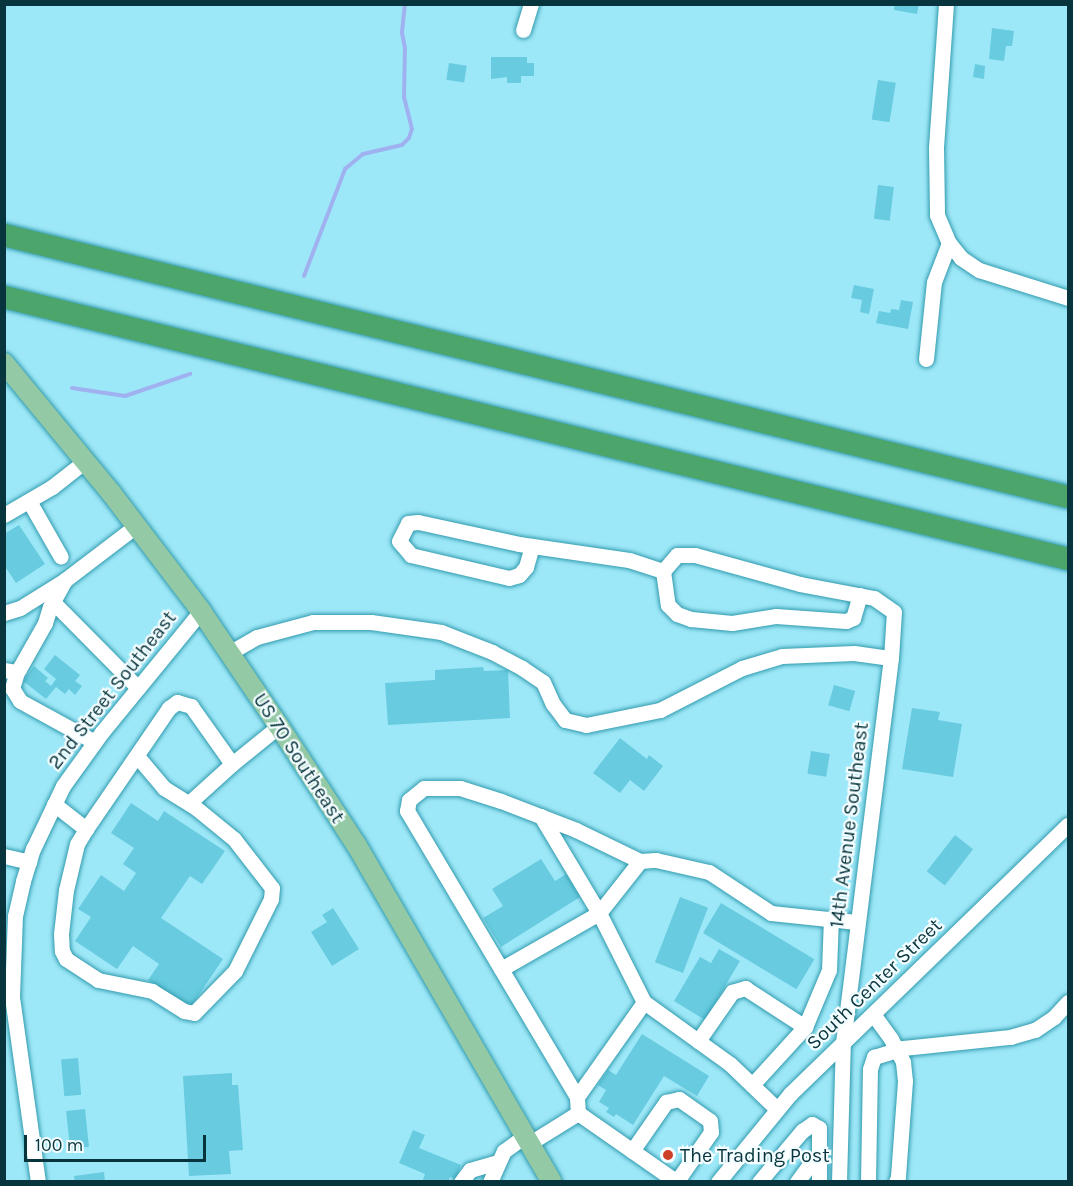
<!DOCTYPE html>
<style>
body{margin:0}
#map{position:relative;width:1073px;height:1186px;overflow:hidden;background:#9de8f8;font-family:Karla,sans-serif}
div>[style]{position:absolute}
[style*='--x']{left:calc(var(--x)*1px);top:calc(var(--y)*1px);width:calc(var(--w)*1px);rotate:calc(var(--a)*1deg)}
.stream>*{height:4px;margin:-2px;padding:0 2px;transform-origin:2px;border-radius:2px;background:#a0b1f0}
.building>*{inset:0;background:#68cbdf;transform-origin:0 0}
.roads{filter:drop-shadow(0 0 2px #329bae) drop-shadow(0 0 2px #329bae)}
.minor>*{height:15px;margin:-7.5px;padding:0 7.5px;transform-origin:7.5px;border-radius:7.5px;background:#fff}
.major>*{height:20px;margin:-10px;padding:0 10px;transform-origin:10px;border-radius:10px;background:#94c9a6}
.highway>*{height:22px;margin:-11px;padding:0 11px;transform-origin:11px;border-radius:11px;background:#4ca56a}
.dots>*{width:16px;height:16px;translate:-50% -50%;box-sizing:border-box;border:3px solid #f4fdff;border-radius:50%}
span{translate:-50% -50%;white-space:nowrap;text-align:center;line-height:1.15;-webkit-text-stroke:4.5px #f4fdff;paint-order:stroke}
.street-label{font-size:20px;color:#08353d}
.poi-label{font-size:20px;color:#08353d}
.left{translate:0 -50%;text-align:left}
.frame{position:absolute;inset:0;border:6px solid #08353d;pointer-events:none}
.scale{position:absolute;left:24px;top:1135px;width:182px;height:27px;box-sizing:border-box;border:3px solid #08353d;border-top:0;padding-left:8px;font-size:18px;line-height:21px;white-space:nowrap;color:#08353d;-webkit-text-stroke:4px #f4fdff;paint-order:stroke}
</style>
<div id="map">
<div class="stream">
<div style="--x:304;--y:276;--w:115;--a:-69"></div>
<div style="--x:345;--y:169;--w:23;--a:-40"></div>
<div style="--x:363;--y:154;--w:40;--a:-13"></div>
<div style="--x:402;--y:145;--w:10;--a:-45"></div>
<div style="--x:409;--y:138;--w:9;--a:-72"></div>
<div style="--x:412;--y:129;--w:32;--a:-104"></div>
<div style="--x:404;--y:98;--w:50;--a:-88.9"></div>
<div style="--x:405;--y:48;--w:16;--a:-101"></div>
<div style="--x:402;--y:32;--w:28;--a:-84"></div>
<div style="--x:72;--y:388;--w:54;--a:8.6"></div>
<div style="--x:125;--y:396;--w:69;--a:-18.7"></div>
</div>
<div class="building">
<div style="clip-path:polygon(895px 4px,919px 4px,917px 14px,894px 10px)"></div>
<div style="clip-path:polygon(992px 28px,1014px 31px,1012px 46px,1006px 46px,1004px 61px,989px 59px)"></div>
<div style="clip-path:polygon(491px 57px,527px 57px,527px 63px,534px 63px,534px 76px,521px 76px,521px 83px,507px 83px,507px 77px,491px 79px)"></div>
<div style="left:449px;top:63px;width:18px;height:17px;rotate:9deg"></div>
<div style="clip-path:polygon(975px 64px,985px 66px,984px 79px,973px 77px)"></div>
<div style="left:878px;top:80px;width:18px;height:40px;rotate:9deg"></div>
<div style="left:878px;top:185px;width:16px;height:34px;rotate:7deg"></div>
<div style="clip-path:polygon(854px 285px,874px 289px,869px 314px,860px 312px,862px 300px,851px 298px)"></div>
<div style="clip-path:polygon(901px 300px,913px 302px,908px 329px,876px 323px,879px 311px,890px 313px,891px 309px,899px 310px)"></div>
<div style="clip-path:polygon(19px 525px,45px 564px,16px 583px,4px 565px,4px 534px)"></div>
<div style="clip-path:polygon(55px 655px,80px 675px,75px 681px,82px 686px,75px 695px,69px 689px,65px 694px,56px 687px,46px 699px,23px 681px,34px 666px,48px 678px,45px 681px,51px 686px,56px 679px,44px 669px)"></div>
<div style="clip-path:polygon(483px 667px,484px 671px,508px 670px,510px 718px,388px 725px,385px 683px,435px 680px,435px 670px)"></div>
<div style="left:834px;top:685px;width:22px;height:21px;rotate:16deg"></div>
<div style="clip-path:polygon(912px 708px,940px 712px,938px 720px,962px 724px,953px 777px,902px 769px)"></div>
<div style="clip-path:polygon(620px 738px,647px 759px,649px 755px,663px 766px,644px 791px,630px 780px,620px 793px,593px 773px)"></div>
<div style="left:811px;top:751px;width:19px;height:23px;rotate:9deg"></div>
<div style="clip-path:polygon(131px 803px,158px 821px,164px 811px,225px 851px,202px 884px,190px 876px,161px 918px,223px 959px,190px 1008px,148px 980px,159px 964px,133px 946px,117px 969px,75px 941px,91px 917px,78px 909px,101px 875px,124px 891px,136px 873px,123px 864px,134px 848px,111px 833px)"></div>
<div style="left:955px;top:835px;width:23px;height:46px;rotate:38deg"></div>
<div style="clip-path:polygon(541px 859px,555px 881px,566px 874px,580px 897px,501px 947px,483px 918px,503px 906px,492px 889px)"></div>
<div style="left:680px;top:897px;width:30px;height:70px;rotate:21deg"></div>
<div style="left:721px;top:903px;width:109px;height:35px;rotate:31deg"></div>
<div style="clip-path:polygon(333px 908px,359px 949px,332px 966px,311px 932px,327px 922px,322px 915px)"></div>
<div style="clip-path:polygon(719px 949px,740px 961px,705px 1020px,674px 1001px,700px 957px,711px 963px)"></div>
<div style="clip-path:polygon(642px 1034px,709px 1076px,697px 1096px,664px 1076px,633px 1125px,616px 1114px,614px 1117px,606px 1112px,609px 1108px,599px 1102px,606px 1090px,598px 1085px,608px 1070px,616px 1075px)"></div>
<div style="left:78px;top:1058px;width:37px;height:17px;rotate:85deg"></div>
<div style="clip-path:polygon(232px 1073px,232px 1085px,238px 1085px,243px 1150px,229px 1151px,231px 1174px,189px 1176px,183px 1076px)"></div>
<div style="left:85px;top:1109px;width:38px;height:19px;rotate:84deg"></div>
<div style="clip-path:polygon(413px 1130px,425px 1135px,419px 1148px,461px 1165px,455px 1179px,450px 1177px,448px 1182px,422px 1182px,425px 1174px,399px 1163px)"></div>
<div style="clip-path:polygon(104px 1172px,105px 1182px,75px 1182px,74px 1176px)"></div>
</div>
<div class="roads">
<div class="minor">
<div style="--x:946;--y:4;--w:144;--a:94"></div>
<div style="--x:936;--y:148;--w:67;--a:89.1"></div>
<div style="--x:937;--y:215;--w:30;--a:67"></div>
<div style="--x:949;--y:243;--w:19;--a:51"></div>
<div style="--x:961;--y:258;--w:22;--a:34"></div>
<div style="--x:979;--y:270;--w:93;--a:17.5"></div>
<div style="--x:523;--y:30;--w:27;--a:-73"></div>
<div style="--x:926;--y:359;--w:77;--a:-84.1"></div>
<div style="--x:934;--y:282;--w:42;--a:-69"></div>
<div style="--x:29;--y:501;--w:64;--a:60.3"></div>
<div style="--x:4;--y:515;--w:56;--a:-30.3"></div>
<div style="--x:52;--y:487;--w:42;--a:-38.2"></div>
<div style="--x:532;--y:546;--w:22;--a:106"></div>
<div style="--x:526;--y:567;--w:11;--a:131"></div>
<div style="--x:519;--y:575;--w:10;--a:163"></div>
<div style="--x:509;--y:578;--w:101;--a:-166.8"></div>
<div style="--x:411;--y:555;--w:18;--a:-131"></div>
<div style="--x:399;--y:541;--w:20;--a:-63"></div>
<div style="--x:408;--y:523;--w:10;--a:-6"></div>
<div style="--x:418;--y:522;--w:103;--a:12.3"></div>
<div style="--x:519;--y:544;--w:111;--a:8.3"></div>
<div style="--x:629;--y:560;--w:36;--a:18"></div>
<div style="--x:53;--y:602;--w:121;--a:45.3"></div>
<div style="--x:4;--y:613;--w:17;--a:-17"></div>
<div style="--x:20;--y:608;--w:53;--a:-31.9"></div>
<div style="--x:229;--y:653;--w:32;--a:-30"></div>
<div style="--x:257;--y:637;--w:58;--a:-15"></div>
<div style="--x:313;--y:622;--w:58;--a:0"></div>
<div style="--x:371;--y:622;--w:71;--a:8.1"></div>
<div style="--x:441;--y:632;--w:55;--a:21.4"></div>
<div style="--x:492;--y:652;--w:34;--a:28"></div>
<div style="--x:522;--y:668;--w:25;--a:34"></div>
<div style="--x:543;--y:682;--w:24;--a:66"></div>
<div style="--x:553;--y:704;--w:20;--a:53"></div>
<div style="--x:565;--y:720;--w:22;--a:13"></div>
<div style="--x:586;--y:725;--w:76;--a:-11.5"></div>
<div style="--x:660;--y:710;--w:92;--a:-27.1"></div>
<div style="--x:742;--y:668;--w:42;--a:-16.7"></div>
<div style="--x:782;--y:656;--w:72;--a:-2.4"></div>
<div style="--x:854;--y:653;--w:37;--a:8"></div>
<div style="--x:4;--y:670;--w:13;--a:9"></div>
<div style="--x:17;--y:672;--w:4;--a:-56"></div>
<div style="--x:19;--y:669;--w:53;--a:-60.5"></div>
<div style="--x:45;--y:623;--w:17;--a:-73"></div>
<div style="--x:50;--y:607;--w:31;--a:-61"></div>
<div style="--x:65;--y:580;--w:89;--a:-37.3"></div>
<div style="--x:17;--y:672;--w:17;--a:107"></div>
<div style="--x:12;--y:688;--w:15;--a:58"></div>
<div style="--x:20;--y:701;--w:85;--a:28.7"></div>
<div style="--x:189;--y:803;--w:58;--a:-42.2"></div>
<div style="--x:54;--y:804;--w:41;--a:38"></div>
<div style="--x:86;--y:829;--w:147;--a:-55.6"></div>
<div style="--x:169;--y:708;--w:10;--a:-37"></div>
<div style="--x:177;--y:702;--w:15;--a:16"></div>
<div style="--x:191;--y:706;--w:71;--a:54.7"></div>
<div style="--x:232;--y:764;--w:60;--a:-39"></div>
<div style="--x:86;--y:829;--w:17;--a:121"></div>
<div style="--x:77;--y:844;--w:47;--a:103.4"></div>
<div style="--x:66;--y:890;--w:44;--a:96.5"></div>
<div style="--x:61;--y:934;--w:17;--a:87"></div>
<div style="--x:62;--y:951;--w:9;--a:63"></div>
<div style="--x:66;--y:959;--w:38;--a:33"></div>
<div style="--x:98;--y:980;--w:55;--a:11.5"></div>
<div style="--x:152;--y:991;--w:38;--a:32"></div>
<div style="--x:184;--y:1011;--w:10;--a:11"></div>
<div style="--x:194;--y:1013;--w:59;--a:-45.7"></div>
<div style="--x:235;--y:971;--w:80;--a:-63.4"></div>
<div style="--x:271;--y:899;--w:11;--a:-85"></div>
<div style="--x:272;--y:888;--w:62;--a:-127.8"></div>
<div style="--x:234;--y:839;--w:49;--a:-140.8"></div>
<div style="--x:196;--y:808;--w:38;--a:-148"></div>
<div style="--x:164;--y:788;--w:42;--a:-130.2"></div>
<div style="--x:4;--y:856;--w:26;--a:13"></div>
<div style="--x:640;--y:861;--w:66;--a:128.3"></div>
<div style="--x:599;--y:913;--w:100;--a:63.2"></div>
<div style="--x:644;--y:1002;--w:106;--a:35.8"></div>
<div style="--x:730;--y:1064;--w:65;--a:43.8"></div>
<div style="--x:501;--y:969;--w:113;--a:-29.7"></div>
<div style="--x:599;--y:913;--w:113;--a:-120.9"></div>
<div style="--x:873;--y:1014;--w:31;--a:54"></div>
<div style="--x:891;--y:1039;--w:26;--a:62"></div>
<div style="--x:903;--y:1062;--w:19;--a:84"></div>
<div style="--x:905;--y:1081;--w:96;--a:94.2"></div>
<div style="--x:898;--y:1177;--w:5;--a:112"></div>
<div style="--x:698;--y:1041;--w:60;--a:-55.2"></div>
<div style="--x:732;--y:992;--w:14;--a:-17"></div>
<div style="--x:745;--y:988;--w:72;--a:33"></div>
<div style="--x:752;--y:1085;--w:79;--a:-47.6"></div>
<div style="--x:805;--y:1027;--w:62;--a:-67.2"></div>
<div style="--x:829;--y:970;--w:51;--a:-87.8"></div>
<div style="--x:577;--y:1097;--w:333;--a:-120.7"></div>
<div style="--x:407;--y:811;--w:11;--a:-80"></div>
<div style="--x:409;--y:800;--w:19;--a:-39"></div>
<div style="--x:424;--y:788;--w:36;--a:0"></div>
<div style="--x:460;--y:788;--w:43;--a:17.6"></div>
<div style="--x:501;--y:801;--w:80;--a:21.1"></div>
<div style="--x:576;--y:830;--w:71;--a:25.8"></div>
<div style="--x:640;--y:861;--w:16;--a:-4"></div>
<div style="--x:656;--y:860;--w:54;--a:12.8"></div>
<div style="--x:709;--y:872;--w:74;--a:33.5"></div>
<div style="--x:771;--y:913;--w:86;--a:6"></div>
<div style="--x:578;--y:1113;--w:121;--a:34.9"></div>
<div style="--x:530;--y:1143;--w:57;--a:-32"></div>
<div style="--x:578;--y:1113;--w:16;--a:-94"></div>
<div style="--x:577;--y:1097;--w:116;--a:-54.8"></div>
<div style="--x:632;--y:1151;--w:60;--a:-55.2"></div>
<div style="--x:666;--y:1102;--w:13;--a:-13"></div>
<div style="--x:679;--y:1099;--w:38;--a:35"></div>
<div style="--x:710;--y:1121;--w:11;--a:85"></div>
<div style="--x:711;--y:1132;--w:60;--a:124.8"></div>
<div style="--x:38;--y:1182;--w:187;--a:-98"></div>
<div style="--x:12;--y:997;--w:81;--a:-87.9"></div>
<div style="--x:15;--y:916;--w:36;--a:-77"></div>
<div style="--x:23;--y:881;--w:34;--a:-73"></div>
<div style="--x:33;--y:849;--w:70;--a:-64.5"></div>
<div style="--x:63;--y:786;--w:67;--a:-54.2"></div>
<div style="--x:102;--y:732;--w:156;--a:-50.7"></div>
<div style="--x:461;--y:1182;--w:15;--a:-53"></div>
<div style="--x:470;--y:1170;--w:29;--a:-16"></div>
<div style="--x:490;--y:1182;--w:34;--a:-66"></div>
<div style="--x:504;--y:1151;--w:27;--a:-36"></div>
<div style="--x:718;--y:1182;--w:114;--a:-50.7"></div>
<div style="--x:790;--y:1094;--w:387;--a:-44.1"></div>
<div style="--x:759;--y:1182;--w:67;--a:-49.9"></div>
<div style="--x:802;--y:1131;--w:12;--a:-35"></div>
<div style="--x:812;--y:1124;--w:8;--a:30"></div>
<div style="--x:819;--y:1128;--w:54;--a:90"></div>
<div style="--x:797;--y:1182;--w:22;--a:-54"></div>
<div style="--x:810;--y:1164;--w:13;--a:-39"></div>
<div style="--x:839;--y:1182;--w:139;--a:-88.4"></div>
<div style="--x:843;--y:1043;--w:388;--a:-82.9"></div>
<div style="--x:891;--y:658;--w:46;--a:-86.3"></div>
<div style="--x:894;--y:612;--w:24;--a:-145"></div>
<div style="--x:874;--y:598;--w:75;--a:-169.3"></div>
<div style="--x:800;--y:584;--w:109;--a:-164.6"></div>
<div style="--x:695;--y:555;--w:18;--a:180"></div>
<div style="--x:677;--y:555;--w:21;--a:131"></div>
<div style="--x:663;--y:571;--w:34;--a:82"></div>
<div style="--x:668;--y:605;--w:13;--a:45"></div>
<div style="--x:677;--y:614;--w:15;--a:20"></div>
<div style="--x:691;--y:619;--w:41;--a:5.6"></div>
<div style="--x:732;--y:623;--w:45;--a:-9"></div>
<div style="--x:776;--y:616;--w:70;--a:4.1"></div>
<div style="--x:846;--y:621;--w:8;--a:-23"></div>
<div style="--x:853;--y:618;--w:24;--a:-73"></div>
<div style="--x:868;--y:1182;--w:113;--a:-89"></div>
<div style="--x:870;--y:1069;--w:13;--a:-72"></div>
<div style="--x:874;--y:1057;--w:30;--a:-17"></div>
<div style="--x:903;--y:1048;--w:108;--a:-5.9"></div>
<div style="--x:1010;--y:1037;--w:26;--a:-16"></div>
<div style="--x:1035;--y:1030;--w:23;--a:-34"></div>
<div style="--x:1054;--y:1017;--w:21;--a:-47"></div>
</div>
<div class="major">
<div style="--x:4;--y:363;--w:170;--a:50.5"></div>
<div style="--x:112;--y:494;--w:147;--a:52.7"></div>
<div style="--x:201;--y:611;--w:139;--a:55.9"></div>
<div style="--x:279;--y:726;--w:143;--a:57"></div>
<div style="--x:357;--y:846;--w:388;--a:59.9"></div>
</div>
<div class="highway">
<div style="--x:4;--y:235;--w:1096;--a:13.83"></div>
<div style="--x:4;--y:297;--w:1096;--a:13.83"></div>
</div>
</div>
<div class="dots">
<div style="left:668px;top:1155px;background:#cb4027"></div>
</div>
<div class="street-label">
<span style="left:112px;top:690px;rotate:-52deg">2nd Street Southeast</span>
<span style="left:299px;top:758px;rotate:57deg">US 70 Southeast</span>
<span style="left:849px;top:825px;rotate:-83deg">14th Avenue Southeast</span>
<span style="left:874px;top:984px;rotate:-44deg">South Center Street</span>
</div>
<div class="poi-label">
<span class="left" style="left:680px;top:1155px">The Trading Post</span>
</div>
<div class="frame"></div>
<div class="scale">100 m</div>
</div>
